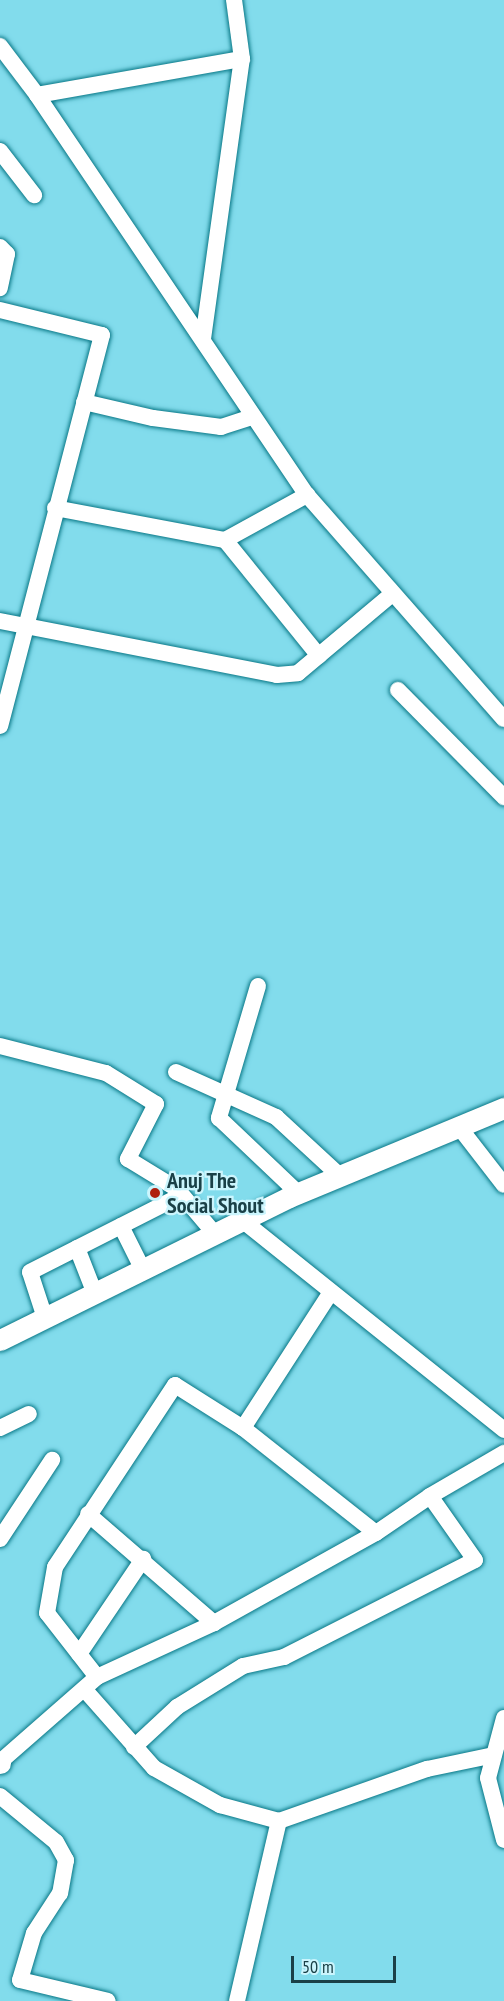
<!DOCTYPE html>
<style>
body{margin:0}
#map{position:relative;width:504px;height:2001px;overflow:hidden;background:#82dcec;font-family:"PT Sans Narrow",sans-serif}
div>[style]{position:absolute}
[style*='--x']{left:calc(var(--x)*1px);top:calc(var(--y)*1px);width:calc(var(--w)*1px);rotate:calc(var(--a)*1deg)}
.roads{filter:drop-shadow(0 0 2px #087786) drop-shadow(0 0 2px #087786)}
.minor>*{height:16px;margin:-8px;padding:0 8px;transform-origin:8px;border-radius:8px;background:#fff}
.tertiary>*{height:21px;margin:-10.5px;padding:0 10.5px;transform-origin:10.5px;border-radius:10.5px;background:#fff}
.dots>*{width:16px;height:16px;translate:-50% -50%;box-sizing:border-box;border:3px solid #cbf5fd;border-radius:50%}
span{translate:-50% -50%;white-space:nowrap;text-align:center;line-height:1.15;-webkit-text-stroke:4.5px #cbf5fd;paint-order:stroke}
.poi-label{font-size:22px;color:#1a4047;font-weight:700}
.left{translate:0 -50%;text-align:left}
.scale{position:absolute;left:291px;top:1956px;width:105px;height:27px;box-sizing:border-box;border:3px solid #1a4047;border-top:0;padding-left:8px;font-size:18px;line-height:21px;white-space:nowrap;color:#1a4047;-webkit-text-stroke:4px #cbf5fd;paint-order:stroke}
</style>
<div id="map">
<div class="roads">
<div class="minor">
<div style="--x:0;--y:46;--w:61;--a:52.9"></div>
<div style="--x:37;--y:95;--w:483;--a:56"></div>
<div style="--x:307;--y:495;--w:298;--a:48.7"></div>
<div style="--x:37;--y:95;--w:208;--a:-10"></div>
<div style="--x:0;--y:151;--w:56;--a:52.3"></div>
<div style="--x:0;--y:247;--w:10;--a:45"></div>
<div style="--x:7;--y:254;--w:35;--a:102"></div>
<div style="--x:0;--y:310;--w:105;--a:13.8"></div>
<div style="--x:102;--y:335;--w:404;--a:104.6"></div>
<div style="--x:203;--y:339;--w:283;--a:-82.1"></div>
<div style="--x:242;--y:59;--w:60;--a:-97.7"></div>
<div style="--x:84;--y:402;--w:71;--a:13.1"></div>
<div style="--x:153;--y:418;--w:69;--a:7.5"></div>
<div style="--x:221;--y:427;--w:32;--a:-18"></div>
<div style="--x:55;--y:508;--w:173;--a:10.7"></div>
<div style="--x:225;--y:540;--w:94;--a:-28.8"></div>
<div style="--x:225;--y:540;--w:149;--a:51"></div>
<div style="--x:0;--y:621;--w:282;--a:11"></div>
<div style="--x:277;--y:675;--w:21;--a:-5"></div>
<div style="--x:298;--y:673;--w:123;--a:-40"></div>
<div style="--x:398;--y:690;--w:151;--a:45.3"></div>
<div style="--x:258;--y:986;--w:138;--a:106.5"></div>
<div style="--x:219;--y:1118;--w:109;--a:43.5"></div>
<div style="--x:0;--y:1046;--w:109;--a:14.3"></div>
<div style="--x:106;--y:1073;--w:59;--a:31.8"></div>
<div style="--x:156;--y:1104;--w:62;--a:117"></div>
<div style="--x:128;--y:1159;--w:57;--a:31.5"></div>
<div style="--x:177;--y:1189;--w:59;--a:49.8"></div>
<div style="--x:176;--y:1072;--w:110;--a:24.2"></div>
<div style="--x:276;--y:1117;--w:87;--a:42.7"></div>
<div style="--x:459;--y:1127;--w:73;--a:52.2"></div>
<div style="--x:242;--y:1220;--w:336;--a:38.7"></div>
<div style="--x:121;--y:1226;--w:49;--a:63.4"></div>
<div style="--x:77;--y:1248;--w:49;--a:68.6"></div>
<div style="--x:45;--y:1318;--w:48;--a:-108.1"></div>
<div style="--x:30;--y:1272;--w:170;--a:-26.9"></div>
<div style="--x:0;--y:1428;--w:32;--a:-26"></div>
<div style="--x:243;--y:1428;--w:162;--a:-57.1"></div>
<div style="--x:88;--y:1514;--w:167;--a:40.9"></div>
<div style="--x:0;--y:1539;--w:95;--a:-56.6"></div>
<div style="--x:79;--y:1654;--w:115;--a:-56"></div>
<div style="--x:97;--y:1677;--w:81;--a:-128"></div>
<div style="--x:47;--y:1613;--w:47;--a:-80.1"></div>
<div style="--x:55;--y:1567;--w:218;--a:-56.6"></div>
<div style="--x:175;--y:1385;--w:80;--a:32.3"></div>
<div style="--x:243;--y:1428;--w:169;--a:38.3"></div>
<div style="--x:85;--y:1690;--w:104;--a:48.5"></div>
<div style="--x:154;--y:1768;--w:76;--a:29.3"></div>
<div style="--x:220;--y:1805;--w:61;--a:15.2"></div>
<div style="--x:279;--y:1821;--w:157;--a:-19.4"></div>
<div style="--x:427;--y:1769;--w:68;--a:-11.8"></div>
<div style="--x:504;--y:1718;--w:62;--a:104.9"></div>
<div style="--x:488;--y:1778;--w:64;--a:75.5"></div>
<div style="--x:134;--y:1747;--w:59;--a:-42.9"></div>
<div style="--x:177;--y:1707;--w:78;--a:-31.8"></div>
<div style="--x:243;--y:1666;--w:42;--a:-12.4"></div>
<div style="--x:284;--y:1657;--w:214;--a:-26.9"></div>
<div style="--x:475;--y:1560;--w:78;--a:-125.1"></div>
<div style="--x:0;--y:1762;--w:129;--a:-41.2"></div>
<div style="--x:97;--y:1677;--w:129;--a:-24.8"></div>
<div style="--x:214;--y:1623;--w:185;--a:-29.1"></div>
<div style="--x:376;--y:1533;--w:65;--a:-34.4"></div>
<div style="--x:430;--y:1496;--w:86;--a:-30.2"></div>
<div style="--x:0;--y:1796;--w:72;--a:39.4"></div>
<div style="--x:56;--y:1842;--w:21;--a:61"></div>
<div style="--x:66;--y:1860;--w:34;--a:100"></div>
<div style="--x:60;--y:1893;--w:48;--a:123"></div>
<div style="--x:34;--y:1933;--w:49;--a:106.6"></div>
<div style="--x:20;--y:1980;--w:90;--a:13.4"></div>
<div style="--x:237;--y:2001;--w:185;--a:-76.9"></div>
</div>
<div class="tertiary">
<div style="--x:0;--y:1340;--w:322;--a:-26.3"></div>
<div style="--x:289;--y:1197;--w:233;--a:-22.5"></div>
<div style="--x:0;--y:1762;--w:1;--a:90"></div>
</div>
</div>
<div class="dots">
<div style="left:155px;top:1193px;background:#af200f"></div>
</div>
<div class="poi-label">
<span class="left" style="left:167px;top:1193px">Anuj The<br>Social Shout</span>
</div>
<div class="scale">50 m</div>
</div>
